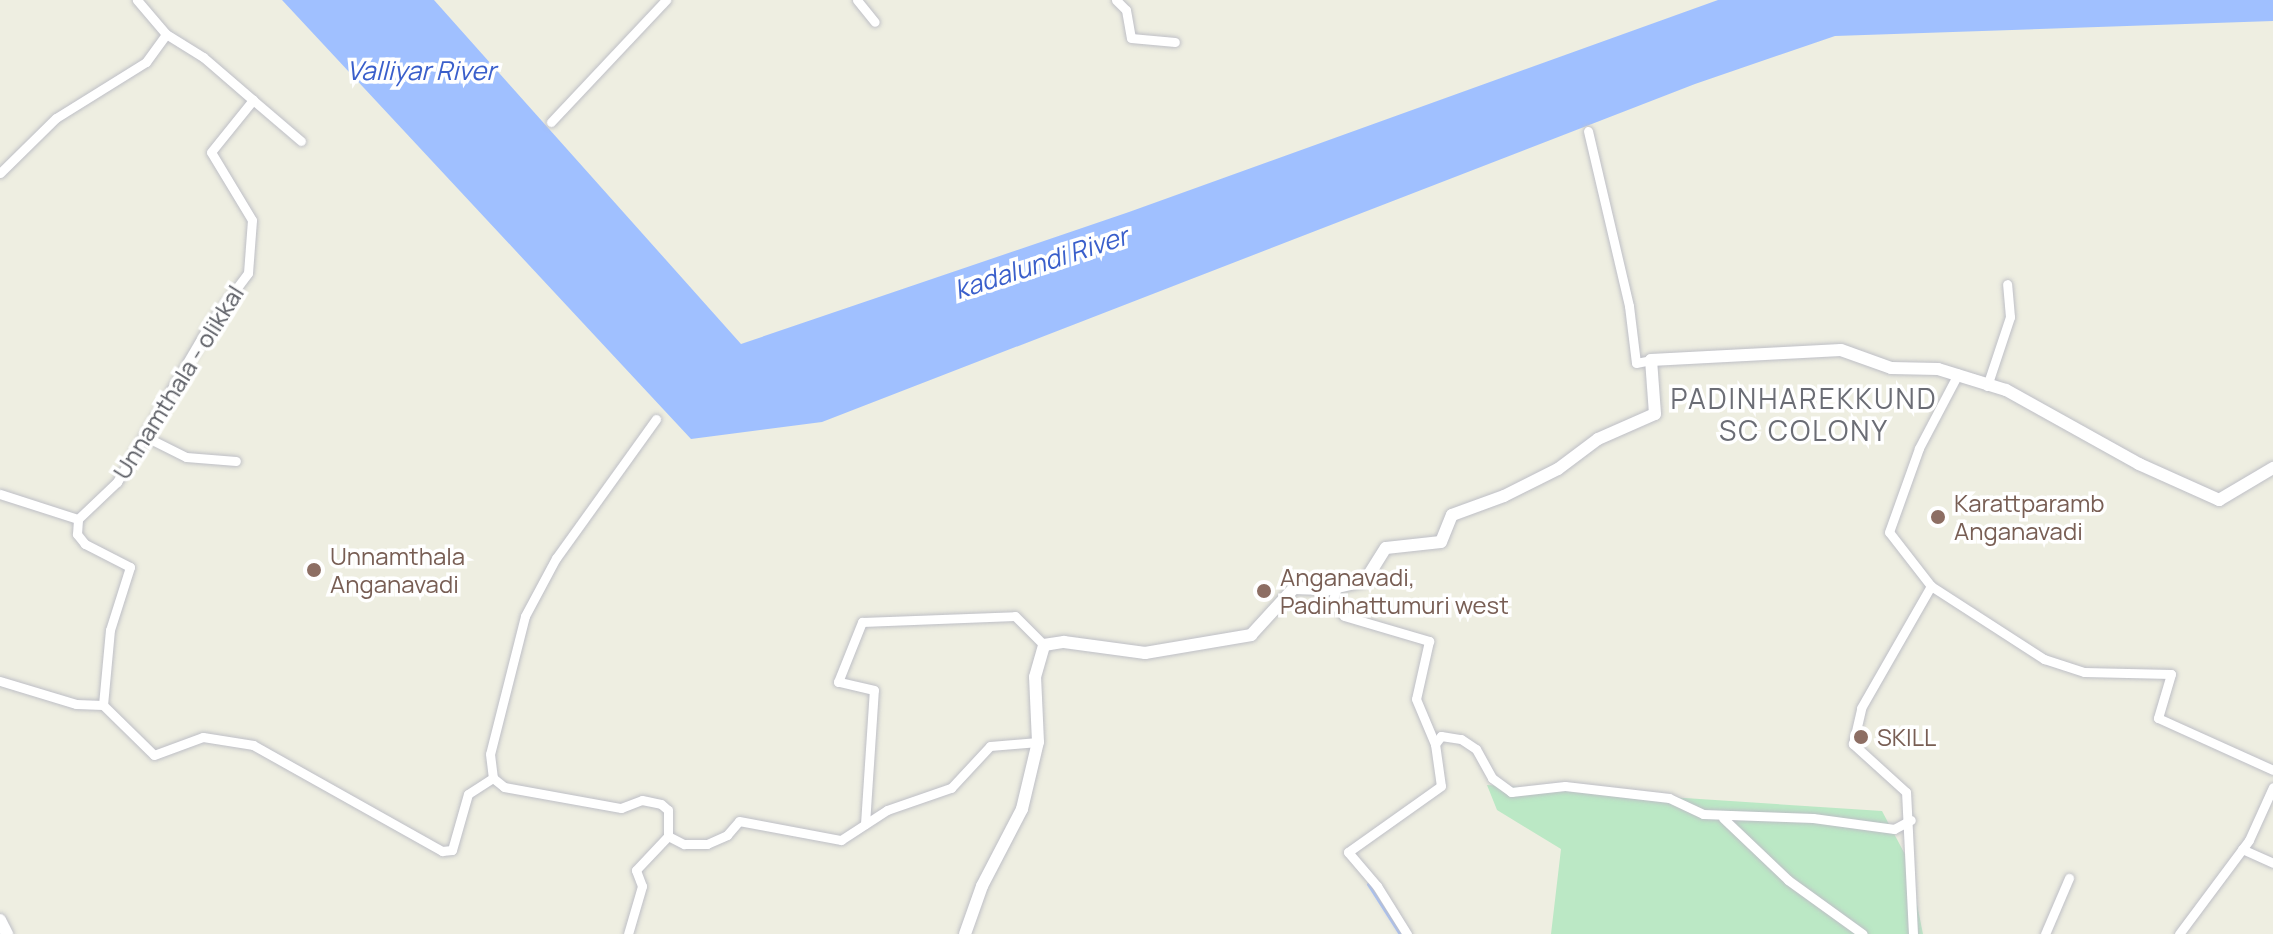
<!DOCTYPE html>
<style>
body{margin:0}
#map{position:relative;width:2273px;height:934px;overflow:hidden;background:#eeeee1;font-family:Manrope,sans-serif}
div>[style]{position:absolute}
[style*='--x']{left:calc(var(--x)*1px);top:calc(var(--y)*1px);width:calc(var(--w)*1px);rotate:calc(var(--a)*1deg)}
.green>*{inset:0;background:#bbe8c5}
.water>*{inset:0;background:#a0c0ff}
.stream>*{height:3px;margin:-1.5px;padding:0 1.5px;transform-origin:1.5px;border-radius:1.5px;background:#a0c0ff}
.roads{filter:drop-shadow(0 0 2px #bebfc6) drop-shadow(0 0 2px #bebfc6)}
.minor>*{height:9px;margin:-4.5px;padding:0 4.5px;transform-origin:4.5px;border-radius:4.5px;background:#fff}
.secondary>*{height:12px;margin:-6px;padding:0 6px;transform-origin:6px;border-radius:6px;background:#fff}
.dots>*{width:22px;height:22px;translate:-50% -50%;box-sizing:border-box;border:4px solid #fff;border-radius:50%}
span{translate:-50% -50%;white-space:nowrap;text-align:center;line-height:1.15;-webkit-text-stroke:7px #fff;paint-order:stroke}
.street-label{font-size:24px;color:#5a5c63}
.education-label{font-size:24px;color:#785e54}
.left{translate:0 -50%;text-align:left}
.water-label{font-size:26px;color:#3a5fcb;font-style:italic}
.quarter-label{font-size:28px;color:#6b6d75;letter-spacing:2px}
</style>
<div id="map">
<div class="green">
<div style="clip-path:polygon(1487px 785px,1882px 811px,1908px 860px,1923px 934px,1551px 934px,1561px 849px,1497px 810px)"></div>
</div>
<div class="water">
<div style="clip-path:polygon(282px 0,434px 0,741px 344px,1129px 212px,1718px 0,2273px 0,2273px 21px,1835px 36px,1695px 84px,822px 422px,691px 439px)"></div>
</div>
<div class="stream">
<div style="--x:1368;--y:884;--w:59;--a:57.4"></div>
</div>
<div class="roads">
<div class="minor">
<div style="--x:857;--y:0;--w:28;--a:51"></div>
<div style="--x:1116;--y:0;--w:14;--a:45"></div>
<div style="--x:1126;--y:10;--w:28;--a:80"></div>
<div style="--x:1131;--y:38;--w:44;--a:5.2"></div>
<div style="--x:253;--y:100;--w:63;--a:40.5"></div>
<div style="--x:551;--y:122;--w:168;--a:-46.7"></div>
<div style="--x:1588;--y:131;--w:180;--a:76.8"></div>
<div style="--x:1629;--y:306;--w:57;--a:83"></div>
<div style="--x:1636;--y:363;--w:15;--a:-11"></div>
<div style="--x:0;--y:173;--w:78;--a:-44.5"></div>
<div style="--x:56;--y:118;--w:106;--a:-31.9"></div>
<div style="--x:146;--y:62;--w:34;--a:-54"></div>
<div style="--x:166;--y:34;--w:45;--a:-130.5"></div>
<div style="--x:1987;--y:386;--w:73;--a:-71.6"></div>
<div style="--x:2010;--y:317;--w:33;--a:-95"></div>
<div style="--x:656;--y:419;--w:171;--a:125.7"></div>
<div style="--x:556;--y:558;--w:66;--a:118.1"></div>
<div style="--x:525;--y:616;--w:142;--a:104.2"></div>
<div style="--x:490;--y:754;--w:24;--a:83"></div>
<div style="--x:493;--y:778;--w:14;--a:39"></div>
<div style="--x:504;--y:787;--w:119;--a:10.2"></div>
<div style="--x:621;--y:808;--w:22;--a:-21"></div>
<div style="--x:642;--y:800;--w:19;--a:12"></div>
<div style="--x:661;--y:804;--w:9;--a:41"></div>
<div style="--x:668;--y:810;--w:26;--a:90"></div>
<div style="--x:144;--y:436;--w:47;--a:26.6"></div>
<div style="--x:186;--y:457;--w:50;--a:4.6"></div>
<div style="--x:0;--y:494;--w:82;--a:17.8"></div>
<div style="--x:1931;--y:586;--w:135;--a:32.9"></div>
<div style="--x:2044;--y:659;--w:42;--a:18"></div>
<div style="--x:2084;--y:672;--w:87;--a:1.3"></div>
<div style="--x:2171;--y:674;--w:46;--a:106.5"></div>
<div style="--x:2158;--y:718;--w:126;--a:24.3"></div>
<div style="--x:1337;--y:587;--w:16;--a:108"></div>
<div style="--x:1332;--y:602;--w:18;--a:49"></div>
<div style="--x:1344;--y:616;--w:89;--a:16.4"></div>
<div style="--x:1429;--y:641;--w:59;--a:102.6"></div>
<div style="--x:1416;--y:699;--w:49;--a:67.1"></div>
<div style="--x:1435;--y:744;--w:42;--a:81.9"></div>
<div style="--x:1441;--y:786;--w:114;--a:144.6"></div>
<div style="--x:1348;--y:852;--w:45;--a:49.5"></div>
<div style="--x:1377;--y:886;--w:57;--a:58"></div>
<div style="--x:0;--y:681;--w:79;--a:16.8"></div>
<div style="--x:76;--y:704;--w:27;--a:2"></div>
<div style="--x:103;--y:705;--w:71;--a:44.4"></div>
<div style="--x:154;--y:755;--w:52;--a:-20.2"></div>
<div style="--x:203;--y:737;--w:51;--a:9.1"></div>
<div style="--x:253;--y:745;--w:217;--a:29.3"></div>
<div style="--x:442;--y:851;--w:10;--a:-6"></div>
<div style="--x:452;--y:850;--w:58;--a:-74.1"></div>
<div style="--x:468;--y:794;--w:30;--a:-33"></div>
<div style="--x:103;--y:705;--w:75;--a:-84.7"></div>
<div style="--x:110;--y:630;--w:66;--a:-72.4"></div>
<div style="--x:130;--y:567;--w:51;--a:-152.9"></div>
<div style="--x:85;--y:544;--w:13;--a:-129"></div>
<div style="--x:77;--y:534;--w:15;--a:-86"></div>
<div style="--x:78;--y:519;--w:54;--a:-43.5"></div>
<div style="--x:117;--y:482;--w:182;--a:-59.6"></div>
<div style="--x:209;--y:325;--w:65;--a:-53.1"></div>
<div style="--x:248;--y:273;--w:53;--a:-85.7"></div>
<div style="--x:252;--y:220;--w:79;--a:-121.1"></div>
<div style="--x:211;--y:152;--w:67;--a:-51.1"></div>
<div style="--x:253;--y:100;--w:66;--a:-139.3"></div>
<div style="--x:203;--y:57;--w:44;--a:-148.1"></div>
<div style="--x:1435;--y:744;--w:10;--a:-53"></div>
<div style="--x:1441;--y:736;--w:20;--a:9"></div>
<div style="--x:1461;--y:739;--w:18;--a:34"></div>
<div style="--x:1476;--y:749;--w:33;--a:61"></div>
<div style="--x:1492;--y:778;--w:24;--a:36"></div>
<div style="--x:1511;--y:792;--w:54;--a:-6.3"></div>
<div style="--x:1565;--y:786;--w:105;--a:6.6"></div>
<div style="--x:1669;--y:798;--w:38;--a:25"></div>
<div style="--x:1703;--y:814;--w:110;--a:2.1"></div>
<div style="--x:1813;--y:818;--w:82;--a:7.7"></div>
<div style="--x:1894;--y:829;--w:19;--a:-28"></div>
<div style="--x:1723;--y:818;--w:90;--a:43.6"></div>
<div style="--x:1788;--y:880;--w:92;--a:35.8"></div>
<div style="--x:865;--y:824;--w:134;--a:-86.2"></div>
<div style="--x:874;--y:690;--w:37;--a:-167"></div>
<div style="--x:838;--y:682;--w:65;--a:-68.2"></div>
<div style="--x:862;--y:622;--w:153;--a:-2.2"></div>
<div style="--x:1015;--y:616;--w:41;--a:45"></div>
<div style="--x:2242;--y:849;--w:34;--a:24"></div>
<div style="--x:628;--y:934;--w:50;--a:-73.7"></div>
<div style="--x:642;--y:886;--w:17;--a:-111"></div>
<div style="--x:636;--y:870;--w:47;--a:-46.7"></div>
<div style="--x:668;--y:836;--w:18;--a:27"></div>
<div style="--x:684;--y:844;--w:23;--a:0"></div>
<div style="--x:707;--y:844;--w:22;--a:-24"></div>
<div style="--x:727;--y:835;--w:18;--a:-49"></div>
<div style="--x:739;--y:821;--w:104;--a:10.6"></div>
<div style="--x:841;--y:840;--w:55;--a:-33.1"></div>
<div style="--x:887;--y:810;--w:68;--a:-19"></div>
<div style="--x:951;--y:788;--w:57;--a:-47.1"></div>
<div style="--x:990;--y:746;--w:48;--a:-4.8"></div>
<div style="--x:1913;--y:934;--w:142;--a:-92.8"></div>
<div style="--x:1906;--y:792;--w:72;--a:-137.8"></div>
<div style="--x:1853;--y:744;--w:37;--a:-77"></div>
<div style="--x:1861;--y:708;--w:141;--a:-60.2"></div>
<div style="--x:1931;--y:586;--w:68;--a:-127.9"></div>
<div style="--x:1889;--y:532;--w:89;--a:-70.3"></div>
<div style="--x:1919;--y:448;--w:84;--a:-62.2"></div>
<div style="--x:2045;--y:934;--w:61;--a:-66.8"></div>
<div style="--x:2179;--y:934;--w:117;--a:-53.3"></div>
<div style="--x:2249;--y:840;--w:58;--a:-65.6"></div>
</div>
<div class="secondary">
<div style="--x:0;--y:920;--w:16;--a:63"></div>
<div style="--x:965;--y:934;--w:51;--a:-70.5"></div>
<div style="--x:982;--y:886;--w:87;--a:-62.5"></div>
<div style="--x:1022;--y:809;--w:69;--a:-76.6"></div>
<div style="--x:1038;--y:742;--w:65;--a:-92.6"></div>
<div style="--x:1035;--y:677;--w:33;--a:-74"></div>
<div style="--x:1044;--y:645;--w:20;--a:-9"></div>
<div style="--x:1064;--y:642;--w:82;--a:7.7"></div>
<div style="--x:1145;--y:653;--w:108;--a:-9.6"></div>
<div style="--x:1251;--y:635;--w:64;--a:-47.5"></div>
<div style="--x:1294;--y:588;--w:35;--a:2"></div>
<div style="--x:1329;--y:589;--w:37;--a:-13"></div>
<div style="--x:1365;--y:581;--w:39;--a:-58"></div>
<div style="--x:1386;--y:548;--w:55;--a:-6.2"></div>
<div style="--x:1441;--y:542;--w:29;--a:-68"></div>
<div style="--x:1452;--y:515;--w:55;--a:-20.1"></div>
<div style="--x:1504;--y:496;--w:60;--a:-26.6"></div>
<div style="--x:1558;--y:469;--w:50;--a:-36.9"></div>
<div style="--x:1598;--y:439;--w:62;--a:-23.7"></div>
<div style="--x:1655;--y:414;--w:54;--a:-94.2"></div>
<div style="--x:1651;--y:360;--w:190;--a:-3"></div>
<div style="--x:1841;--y:350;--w:53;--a:19.8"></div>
<div style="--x:1891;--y:368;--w:47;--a:1.2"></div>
<div style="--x:1938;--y:369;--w:71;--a:17.2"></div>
<div style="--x:2006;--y:390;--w:152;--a:29.1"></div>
<div style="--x:2139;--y:464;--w:88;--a:24.2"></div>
<div style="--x:2219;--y:500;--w:63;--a:-30.7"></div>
</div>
</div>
<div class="dots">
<div style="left:1938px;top:517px;background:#8d6e63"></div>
<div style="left:314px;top:570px;background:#8d6e63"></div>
<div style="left:1264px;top:591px;background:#8d6e63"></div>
<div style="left:1861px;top:737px;background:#8d6e63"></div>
</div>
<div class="street-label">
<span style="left:178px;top:382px;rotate:-58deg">Unnamthala - olikkal</span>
</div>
<div class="education-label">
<span class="left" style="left:1954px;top:517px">Karattparamb<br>Anganavadi</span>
<span class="left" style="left:330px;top:570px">Unnamthala<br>Anganavadi</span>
<span class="left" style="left:1280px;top:591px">Anganavadi,<br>Padinhattumuri west</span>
<span class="left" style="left:1877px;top:737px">SKILL</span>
</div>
<div class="water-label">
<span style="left:421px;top:71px">Valliyar River</span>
<span style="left:1041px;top:263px;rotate:-18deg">kadalundi River</span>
</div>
<div class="quarter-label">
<span style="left:1804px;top:414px">PADINHAREKKUND<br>SC COLONY</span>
</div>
</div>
